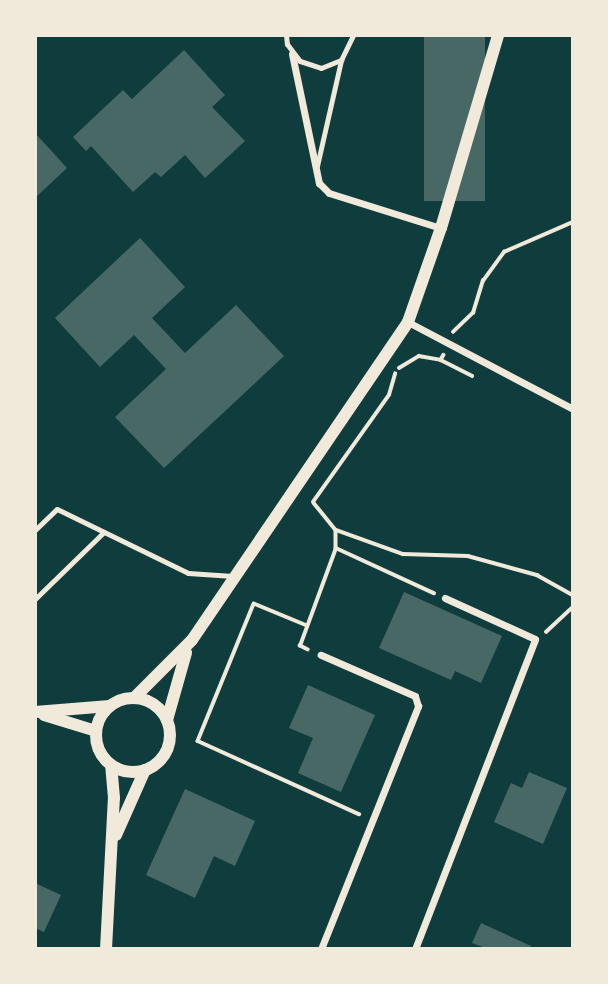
<!DOCTYPE html>
<style>
body{margin:0}
#map{position:relative;width:608px;height:984px;overflow:hidden;background:#0f3d3e;font-family:Jost,sans-serif}
div>[style]{position:absolute}
[style*='--x']{left:calc(var(--x)*1px);top:calc(var(--y)*1px);width:calc(var(--w)*1px);rotate:calc(var(--a)*1deg)}
.building>*{inset:0;background:#486865;transform-origin:0 0}
.path>*{height:3.5px;margin:-1.75px;padding:0 1.75px;transform-origin:1.75px;border-radius:1.75px;background:#f1e9da}
.service>*{height:5px;margin:-2.5px;padding:0 2.5px;transform-origin:2.5px;border-radius:2.5px;background:#f1e9da}
.minor>*{height:7px;margin:-3.5px;padding:0 3.5px;transform-origin:3.5px;border-radius:3.5px;background:#f1e9da}
.tertiary>*{height:12px;margin:-6px;padding:0 6px;transform-origin:6px;border-radius:6px;background:#f1e9da}
.tertiary>.ring{margin:-6px;padding:0;box-sizing:content-box;background:none;border:12px solid #f1e9da;border-radius:50%}
span{translate:-50% -50%;white-space:nowrap;text-align:center;line-height:1.15;-webkit-text-stroke:5px #f1e9da;paint-order:stroke}
.frame{position:absolute;inset:0;border:37px solid #f1e9da;pointer-events:none}
</style>
<div id="map">
<div class="building">
<div style="left:424px;top:35px;width:61px;height:166px"></div>
<div style="clip-path:polygon(184px 50px,225px 95px,212px 107px,245px 141px,205px 178px,185px 155px,161px 177px,155px 172px,133px 192px,91px 146px,86px 151px,73px 137px,123px 90px,132px 99px)"></div>
<div style="clip-path:polygon(35px 133px,67px 168px,35px 198px)"></div>
<div style="clip-path:polygon(140px 238px,185px 287px,152px 318px,185px 353px,236px 305px,284px 356px,164px 468px,115px 417px,166px 369px,134px 335px,100px 367px,55px 318px)"></div>
<div style="clip-path:polygon(404px 592px,502px 636px,481px 683px,455px 671px,451px 680px,379px 648px)"></div>
<div style="clip-path:polygon(308px 685px,375px 715px,341px 792px,298px 773px,313px 738px,289px 728px)"></div>
<div style="clip-path:polygon(529px 772px,567px 788px,543px 844px,494px 822px,511px 783px,522px 788px)"></div>
<div style="clip-path:polygon(185px 789px,255px 821px,235px 866px,214px 856px,195px 898px,146px 875px)"></div>
<div style="clip-path:polygon(35px 883px,61px 895px,44px 932px,35px 928px)"></div>
<div style="clip-path:polygon(481px 923px,531px 946px,531px 949px,488px 949px,472px 943px)"></div>
</div>
<div class="path">
<div style="--x:453;--y:332;--w:28;--a:-44"></div>
<div style="--x:473;--y:313;--w:34;--a:-73"></div>
<div style="--x:483;--y:281;--w:36;--a:-54"></div>
<div style="--x:504;--y:252;--w:75;--a:-23.5"></div>
<div style="--x:444;--y:355;--w:6;--a:121"></div>
<div style="--x:441;--y:360;--w:35;--a:27"></div>
<div style="--x:399;--y:368;--w:23;--a:-31"></div>
<div style="--x:419;--y:356;--w:22;--a:10"></div>
<div style="--x:313;--y:502;--w:131;--a:-54.6"></div>
<div style="--x:389;--y:395;--w:22;--a:-74"></div>
<div style="--x:314;--y:503;--w:35;--a:51"></div>
<div style="--x:336;--y:530;--w:18;--a:90"></div>
<div style="--x:336;--y:530;--w:71;--a:19.7"></div>
<div style="--x:403;--y:554;--w:65;--a:1.8"></div>
<div style="--x:468;--y:556;--w:72;--a:15.4"></div>
<div style="--x:537;--y:575;--w:41;--a:29.1"></div>
<div style="--x:307;--y:626;--w:57;--a:-157.5"></div>
<div style="--x:254;--y:604;--w:148;--a:112.2"></div>
<div style="--x:198;--y:741;--w:177;--a:24.4"></div>
<div style="--x:546;--y:632;--w:37;--a:-43"></div>
<div style="--x:308;--y:650;--w:9;--a:-153"></div>
<div style="--x:300;--y:646;--w:104;--a:-69.8"></div>
<div style="--x:336;--y:548;--w:108;--a:24.7"></div>
</div>
<div class="service">
<div style="--x:286;--y:35;--w:9;--a:84"></div>
<div style="--x:287;--y:44;--w:21;--a:53"></div>
<div style="--x:300;--y:61;--w:22;--a:18"></div>
<div style="--x:321;--y:68;--w:22;--a:-22"></div>
<div style="--x:341;--y:60;--w:28;--a:-64"></div>
<div style="--x:317;--y:166;--w:109;--a:-77.2"></div>
<div style="--x:35;--y:530;--w:30;--a:-44"></div>
<div style="--x:57;--y:509;--w:146;--a:26"></div>
<div style="--x:188;--y:573;--w:45;--a:3.8"></div>
<div style="--x:35;--y:599;--w:96;--a:-44.2"></div>
</div>
<div class="minor">
<div style="--x:292;--y:54;--w:132;--a:78.2"></div>
<div style="--x:319;--y:183;--w:14;--a:45"></div>
<div style="--x:329;--y:193;--w:117;--a:17.4"></div>
<div style="--x:408;--y:322;--w:187;--a:27.8"></div>
<div style="--x:321;--y:949;--w:262;--a:-68.2"></div>
<div style="--x:418;--y:706;--w:10;--a:-107"></div>
<div style="--x:415;--y:696;--w:103;--a:-156.4"></div>
<div style="--x:415;--y:949;--w:332;--a:-68.8"></div>
<div style="--x:535;--y:639;--w:99;--a:-155.5"></div>
</div>
<div class="tertiary">
<div style="--x:134;--y:698;--w:82;--a:-45"></div>
<div style="--x:192;--y:640;--w:384;--a:-55.8"></div>
<div style="--x:408;--y:322;--w:100;--a:-70.7"></div>
<div style="--x:441;--y:228;--w:201;--a:-73.5"></div>
<div class="ring" style="left:96px;top:698px;width:62px;height:62px"></div>
<div style="--x:35;--y:712;--w:75;--a:-4.6"></div>
<div style="--x:44;--y:715;--w:54;--a:17.1"></div>
<div style="--x:167;--y:720;--w:70;--a:-74.2"></div>
<div style="--x:116;--y:835;--w:71;--a:-66"></div>
<div style="--x:106;--y:949;--w:151;--a:-87"></div>
<div style="--x:114;--y:798;--w:33;--a:-95"></div>
</div>
<div class="frame"></div>
</div>
